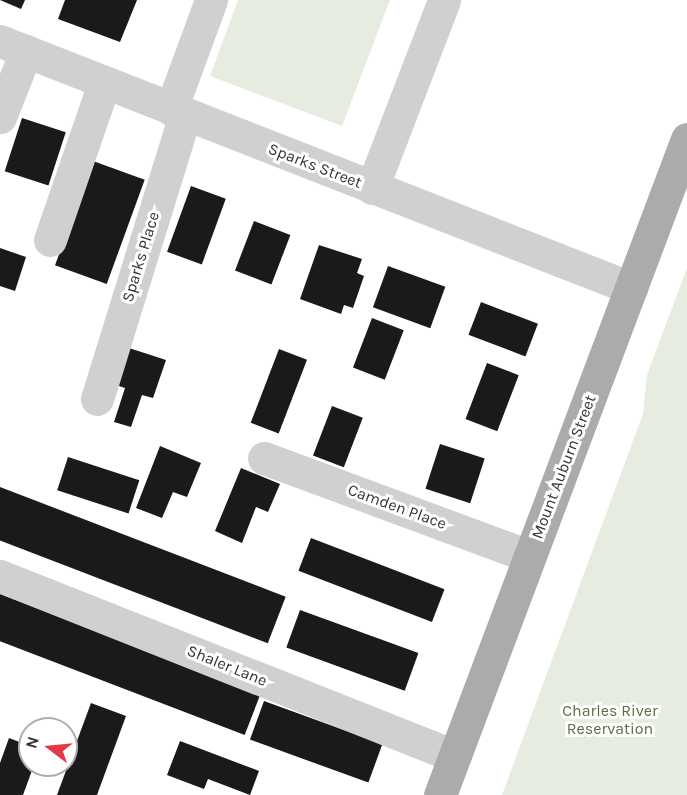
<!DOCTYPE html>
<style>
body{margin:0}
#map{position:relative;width:687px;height:795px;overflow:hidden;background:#fff;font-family:Karla,sans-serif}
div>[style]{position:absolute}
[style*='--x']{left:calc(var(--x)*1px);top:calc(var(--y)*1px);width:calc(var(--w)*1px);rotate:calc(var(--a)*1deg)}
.green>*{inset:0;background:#e6ecdf}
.building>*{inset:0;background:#1a1a1a;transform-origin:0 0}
.minor>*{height:33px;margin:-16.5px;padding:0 16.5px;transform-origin:16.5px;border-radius:16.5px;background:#d0d0d0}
.major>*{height:33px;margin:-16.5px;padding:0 16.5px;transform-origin:16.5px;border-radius:16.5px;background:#ababab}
span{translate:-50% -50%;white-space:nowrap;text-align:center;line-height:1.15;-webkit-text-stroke:6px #fff;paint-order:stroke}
.street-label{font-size:16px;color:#333}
.park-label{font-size:16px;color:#56703f}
.north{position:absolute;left:18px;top:717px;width:60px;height:60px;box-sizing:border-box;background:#fff;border:2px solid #adadad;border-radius:50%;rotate:286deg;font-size:16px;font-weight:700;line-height:24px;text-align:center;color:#333}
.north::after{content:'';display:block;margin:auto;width:21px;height:27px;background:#e63946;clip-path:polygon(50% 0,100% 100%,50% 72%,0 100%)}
</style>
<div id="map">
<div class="green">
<div style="clip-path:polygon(238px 0,390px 0,342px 126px,210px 76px)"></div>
<div style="clip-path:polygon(687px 268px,687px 795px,502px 795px,643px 414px,647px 375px)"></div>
</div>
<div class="building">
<div style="clip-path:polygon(0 0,25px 0,21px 9px)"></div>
<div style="clip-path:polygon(65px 0,137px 0,120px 42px,58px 19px)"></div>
<div style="left:22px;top:118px;width:46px;height:56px;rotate:18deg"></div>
<div style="left:93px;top:161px;width:55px;height:111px;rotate:20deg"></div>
<div style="left:191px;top:186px;width:37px;height:70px;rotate:20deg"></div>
<div style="left:254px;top:221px;width:39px;height:53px;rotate:21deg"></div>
<div style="clip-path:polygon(319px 245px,362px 259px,357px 273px,364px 276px,353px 308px,344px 305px,341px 314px,300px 299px)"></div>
<div style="clip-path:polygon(0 248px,26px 257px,15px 291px,0 286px)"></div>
<div style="left:388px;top:266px;width:61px;height:44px;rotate:20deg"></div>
<div style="left:481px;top:302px;width:61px;height:35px;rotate:21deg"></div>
<div style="left:372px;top:318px;width:34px;height:53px;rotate:21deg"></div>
<div style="clip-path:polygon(129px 348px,166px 360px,153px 398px,142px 395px,131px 427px,114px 422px,125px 388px,116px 385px)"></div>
<div style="left:279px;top:349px;width:30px;height:79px;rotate:21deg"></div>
<div style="left:487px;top:363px;width:34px;height:60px;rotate:21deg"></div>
<div style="left:332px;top:406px;width:33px;height:53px;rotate:21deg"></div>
<div style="left:440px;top:444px;width:47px;height:47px;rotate:18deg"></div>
<div style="clip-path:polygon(160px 446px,201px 463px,187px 497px,173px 492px,162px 518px,136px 508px)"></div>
<div style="left:68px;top:457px;width:75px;height:35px;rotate:18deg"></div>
<div style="clip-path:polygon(241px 468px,280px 484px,268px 512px,256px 507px,242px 543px,215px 531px)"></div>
<div style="left:0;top:487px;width:306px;height:50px;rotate:21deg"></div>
<div style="left:311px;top:538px;width:143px;height:35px;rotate:21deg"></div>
<div style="left:0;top:594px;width:279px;height:44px;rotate:21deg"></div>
<div style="left:300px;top:610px;width:126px;height:40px;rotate:20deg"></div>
<div style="left:264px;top:701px;width:126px;height:41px;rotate:20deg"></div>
<div style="clip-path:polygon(91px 703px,126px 716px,97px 795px,57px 795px)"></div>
<div style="clip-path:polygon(9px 738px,30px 746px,30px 765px,34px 765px,23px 795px,0 795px,0 763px)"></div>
<div style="clip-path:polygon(180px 741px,259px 771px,250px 795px,208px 779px,204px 789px,167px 775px)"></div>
</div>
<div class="minor">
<div style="--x:0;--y:41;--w:678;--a:21.38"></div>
<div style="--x:171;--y:109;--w:116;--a:-69.8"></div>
<div style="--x:0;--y:117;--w:71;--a:-68.5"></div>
<div style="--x:372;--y:188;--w:201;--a:-69"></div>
<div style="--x:50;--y:240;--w:166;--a:-71"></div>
<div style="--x:97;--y:399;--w:297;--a:-72.8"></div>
<div style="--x:264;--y:458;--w:283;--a:20.3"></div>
<div style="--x:0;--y:576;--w:489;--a:21.6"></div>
</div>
<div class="major">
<div style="--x:440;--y:795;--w:701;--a:-69.37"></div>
</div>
<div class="street-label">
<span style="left:315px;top:166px;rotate:21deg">Sparks Street</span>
<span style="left:141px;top:257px;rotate:-73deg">Sparks Place</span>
<span style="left:564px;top:467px;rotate:-69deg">Mount Auburn Street</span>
<span style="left:397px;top:507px;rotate:20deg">Camden Place</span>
<span style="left:227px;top:666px;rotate:22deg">Shaler Lane</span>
</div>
<div class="park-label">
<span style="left:610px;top:720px">Charles River<br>Reservation</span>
</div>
<div class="north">N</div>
</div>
